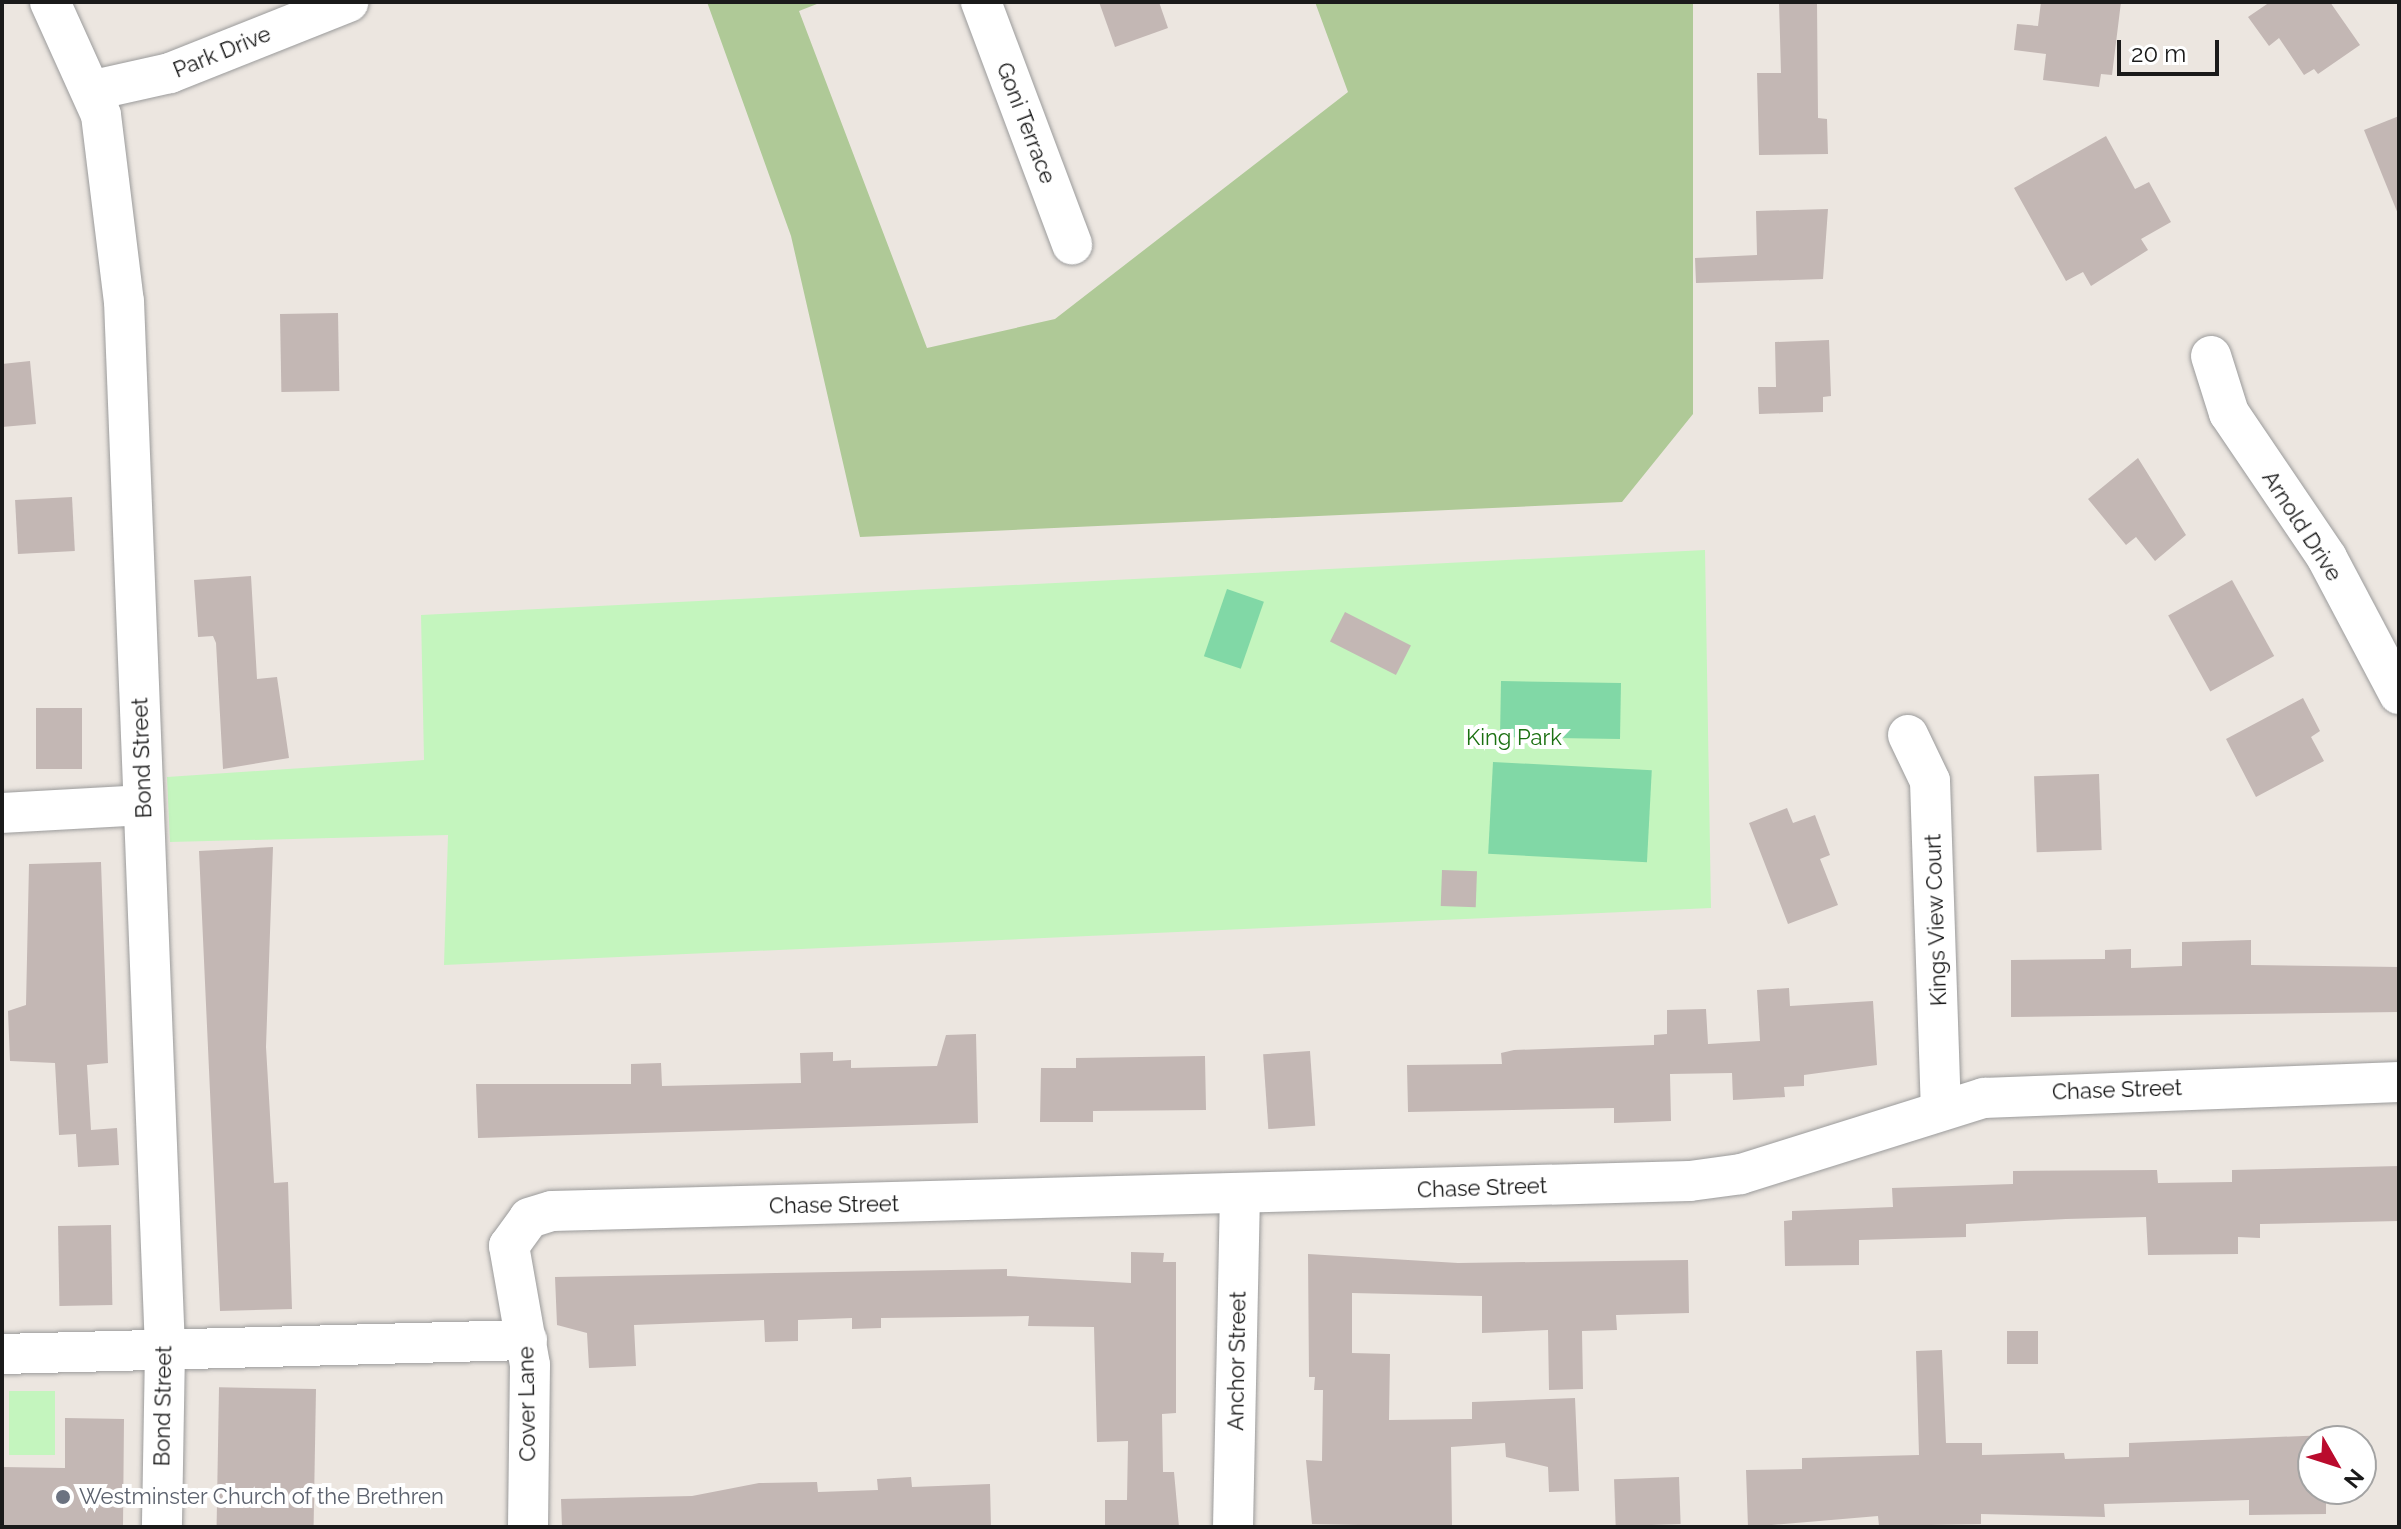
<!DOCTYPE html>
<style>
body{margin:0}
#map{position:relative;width:2401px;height:1529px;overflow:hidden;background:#ece6e0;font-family:Raleway,sans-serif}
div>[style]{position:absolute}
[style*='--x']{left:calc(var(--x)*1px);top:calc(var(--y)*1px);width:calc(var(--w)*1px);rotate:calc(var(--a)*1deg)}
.forest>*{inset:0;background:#afc997}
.park>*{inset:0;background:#c4f5be;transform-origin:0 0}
.pitch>*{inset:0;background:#81d8a6;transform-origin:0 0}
.building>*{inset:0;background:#c3b7b4;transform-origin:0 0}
.roads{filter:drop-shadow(0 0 2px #9b9b9b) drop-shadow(0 0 2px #9b9b9b)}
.minor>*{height:40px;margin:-20px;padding:0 20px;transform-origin:20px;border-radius:20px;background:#fff}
.dots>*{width:22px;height:22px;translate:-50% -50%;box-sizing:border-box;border:4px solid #fff;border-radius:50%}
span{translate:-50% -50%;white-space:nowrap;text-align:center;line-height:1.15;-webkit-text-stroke:8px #fff;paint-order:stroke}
.street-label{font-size:22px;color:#1a1a1a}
.park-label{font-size:22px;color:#1b7011}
.worship-label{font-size:22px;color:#5b616d}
.left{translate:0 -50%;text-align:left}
.frame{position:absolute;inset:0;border:4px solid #1a1a1a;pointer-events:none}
.north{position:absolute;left:2297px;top:1425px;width:80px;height:80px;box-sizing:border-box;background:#fff;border:2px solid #a3a3a3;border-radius:50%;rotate:129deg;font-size:22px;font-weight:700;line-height:32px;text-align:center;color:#1a1a1a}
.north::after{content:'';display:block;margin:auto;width:28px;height:36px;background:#ba0b2d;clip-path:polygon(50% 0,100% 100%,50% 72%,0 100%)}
.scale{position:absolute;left:2117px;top:40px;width:102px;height:36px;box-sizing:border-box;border:4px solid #1a1a1a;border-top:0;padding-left:10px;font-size:24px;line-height:28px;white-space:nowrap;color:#1a1a1a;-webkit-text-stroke:6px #fff;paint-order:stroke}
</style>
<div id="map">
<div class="forest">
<div style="clip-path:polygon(707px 2px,822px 2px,799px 11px,927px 348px,1055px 319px,1348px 92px,1315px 2px,1693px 2px,1693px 414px,1622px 502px,860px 537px,791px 236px)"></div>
</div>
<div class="park">
<div style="clip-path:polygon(1705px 550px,1711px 908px,444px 965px,448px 835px,170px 842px,167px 777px,424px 760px,421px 615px)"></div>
<div style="left:9px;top:1391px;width:46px;height:64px"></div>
</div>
<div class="pitch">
<div style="left:1227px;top:589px;width:39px;height:71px;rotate:19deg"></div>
<div style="left:1501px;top:681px;width:120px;height:56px;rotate:1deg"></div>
<div style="left:1493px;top:762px;width:159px;height:92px;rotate:3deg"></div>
</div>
<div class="building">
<div style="clip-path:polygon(1099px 2px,1159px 2px,1168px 28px,1115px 47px)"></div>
<div style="clip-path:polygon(1779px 2px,1817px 2px,1818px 118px,1827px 119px,1828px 154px,1759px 155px,1757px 73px,1781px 73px)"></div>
<div style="clip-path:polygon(2041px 2px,2121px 2px,2112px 75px,2101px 74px,2099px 87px,2043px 80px,2046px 54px,2014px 50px,2017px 24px,2038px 26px)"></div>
<div style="clip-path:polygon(2270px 2px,2330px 2px,2360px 45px,2318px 74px,2314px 69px,2304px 75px,2279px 38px,2269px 46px,2248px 17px)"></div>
<div style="clip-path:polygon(2399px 116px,2399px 214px,2398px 214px,2364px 130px)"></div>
<div style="clip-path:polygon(2106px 136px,2135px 189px,2149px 182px,2171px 222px,2141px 239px,2148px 250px,2091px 286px,2083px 272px,2066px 281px,2014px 188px)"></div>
<div style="clip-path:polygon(1828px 209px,1823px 279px,1696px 283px,1695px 258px,1757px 255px,1756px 211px)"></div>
<div style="left:338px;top:313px;width:78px;height:58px;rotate:89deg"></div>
<div style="clip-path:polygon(1829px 340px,1831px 396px,1823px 397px,1823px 412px,1759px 414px,1758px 387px,1776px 387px,1775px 342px)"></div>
<div style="clip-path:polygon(30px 361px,36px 424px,2px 427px,2px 364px)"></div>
<div style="clip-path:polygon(2138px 458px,2186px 535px,2155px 561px,2136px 537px,2126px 545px,2088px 499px)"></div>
<div style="left:72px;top:497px;width:54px;height:57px;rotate:87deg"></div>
<div style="clip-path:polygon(251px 576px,257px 679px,277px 677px,289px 758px,223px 769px,216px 643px,213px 636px,198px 637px,194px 580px)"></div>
<div style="left:2232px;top:580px;width:87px;height:73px;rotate:61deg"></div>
<div style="left:1345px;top:612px;width:74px;height:33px;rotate:27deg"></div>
<div style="clip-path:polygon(2303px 698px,2320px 731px,2311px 737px,2324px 761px,2256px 797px,2226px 739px)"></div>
<div style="left:82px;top:708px;width:61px;height:46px;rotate:90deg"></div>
<div style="left:2099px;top:774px;width:76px;height:65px;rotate:88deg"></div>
<div style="clip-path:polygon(1787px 808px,1793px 823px,1815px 815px,1830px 855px,1820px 859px,1838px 905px,1788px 924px,1749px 823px)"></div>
<div style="clip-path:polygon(273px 847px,266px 1047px,274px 1183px,288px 1182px,292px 1309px,220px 1311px,199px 851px)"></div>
<div style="clip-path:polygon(101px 862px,108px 1063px,87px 1065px,91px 1130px,117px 1128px,119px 1165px,78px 1167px,76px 1134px,59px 1135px,55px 1063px,10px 1061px,8px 1011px,26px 1005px,29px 864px)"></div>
<div style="left:1442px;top:870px;width:35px;height:36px;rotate:2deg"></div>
<div style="clip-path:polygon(2251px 940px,2251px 965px,2399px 967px,2399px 1012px,2011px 1017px,2011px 960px,2105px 959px,2105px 950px,2131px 949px,2131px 968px,2182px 966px,2182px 942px)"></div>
<div style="clip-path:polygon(1789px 988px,1790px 1006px,1873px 1001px,1877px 1065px,1804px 1075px,1804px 1086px,1784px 1087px,1785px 1097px,1733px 1100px,1732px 1073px,1670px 1074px,1671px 1121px,1614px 1123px,1614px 1108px,1408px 1112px,1407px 1065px,1502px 1064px,1501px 1053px,1514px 1050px,1654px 1045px,1654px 1035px,1667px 1034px,1667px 1010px,1706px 1009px,1708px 1044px,1760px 1041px,1757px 990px)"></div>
<div style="clip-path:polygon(976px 1034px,978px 1123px,478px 1138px,476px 1084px,631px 1084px,631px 1064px,661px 1063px,662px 1086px,801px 1083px,800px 1053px,833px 1052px,833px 1061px,851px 1060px,851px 1068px,937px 1066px,946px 1035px)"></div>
<div style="left:1310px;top:1051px;width:75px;height:47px;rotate:86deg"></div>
<div style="clip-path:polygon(1205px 1056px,1206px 1110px,1093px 1111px,1093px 1122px,1040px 1122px,1041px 1068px,1076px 1068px,1076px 1058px)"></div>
<div style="clip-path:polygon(2399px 1166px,2399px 1221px,2260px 1224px,2260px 1238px,2238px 1237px,2238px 1254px,2148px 1255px,2146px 1217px,2066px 1219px,1966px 1224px,1966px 1237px,1859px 1240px,1859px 1265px,1785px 1266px,1784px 1221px,1792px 1220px,1792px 1211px,1893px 1207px,1892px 1188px,2013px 1184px,2013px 1171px,2157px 1170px,2158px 1183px,2232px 1182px,2232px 1170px)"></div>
<div style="left:111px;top:1225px;width:80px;height:53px;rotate:89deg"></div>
<div style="clip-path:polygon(1131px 1252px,1164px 1253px,1163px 1262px,1176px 1262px,1176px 1413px,1162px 1414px,1163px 1472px,1174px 1472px,1179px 1527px,1105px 1527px,1105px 1500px,1127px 1500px,1128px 1441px,1097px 1442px,1094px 1327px,1028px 1326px,1029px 1316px,881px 1318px,881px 1328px,852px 1329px,852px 1318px,798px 1320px,798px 1341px,765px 1342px,764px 1320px,634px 1325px,636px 1366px,589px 1368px,587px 1333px,557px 1325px,555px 1277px,1007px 1269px,1007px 1276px,1131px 1283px)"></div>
<div style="clip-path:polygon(1308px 1254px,1458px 1263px,1688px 1260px,1689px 1313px,1616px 1315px,1617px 1330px,1582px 1331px,1583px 1389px,1549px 1390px,1548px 1330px,1482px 1333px,1482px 1296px,1352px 1293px,1352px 1353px,1390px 1354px,1389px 1420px,1472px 1419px,1472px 1402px,1575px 1398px,1579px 1491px,1549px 1492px,1548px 1467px,1506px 1457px,1505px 1443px,1451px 1447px,1452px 1527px,1312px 1524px,1306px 1460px,1322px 1461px,1323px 1390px,1314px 1390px,1315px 1377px,1309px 1377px)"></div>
<div style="left:2007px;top:1331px;width:31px;height:33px"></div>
<div style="clip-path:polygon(1942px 1350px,1946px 1443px,1982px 1443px,1982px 1455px,2064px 1453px,2065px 1459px,2129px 1457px,2129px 1443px,2327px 1435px,2313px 1441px,2313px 1489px,2326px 1489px,2326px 1514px,2249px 1515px,2249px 1500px,2104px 1504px,2105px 1517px,1981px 1514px,1981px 1524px,1879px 1526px,1878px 1516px,1748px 1527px,1746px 1470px,1802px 1469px,1802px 1458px,1919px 1455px,1916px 1351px)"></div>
<div style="left:316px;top:1389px;width:138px;height:97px;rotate:91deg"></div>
<div style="clip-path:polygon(65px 1418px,124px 1419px,123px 1527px,2px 1527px,2px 1467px,65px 1468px)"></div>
<div style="clip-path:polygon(911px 1477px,912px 1487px,990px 1484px,991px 1527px,562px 1527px,561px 1499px,692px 1496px,759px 1483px,817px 1482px,818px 1492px,878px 1490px,877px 1479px)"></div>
<div style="left:1679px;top:1477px;width:47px;height:65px;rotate:88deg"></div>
</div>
<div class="roads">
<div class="minor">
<div style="--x:50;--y:2;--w:124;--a:65.7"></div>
<div style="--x:101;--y:115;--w:187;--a:83"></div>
<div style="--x:124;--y:301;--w:1050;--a:87.76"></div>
<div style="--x:165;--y:1350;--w:177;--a:91"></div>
<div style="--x:981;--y:2;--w:259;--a:69.4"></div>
<div style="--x:94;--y:90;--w:78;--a:-12.6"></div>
<div style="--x:170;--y:73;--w:192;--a:-21.7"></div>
<div style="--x:2211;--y:356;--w:60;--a:72.5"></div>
<div style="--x:2229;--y:413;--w:175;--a:55.9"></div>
<div style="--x:2327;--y:558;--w:154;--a:62.1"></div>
<div style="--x:1908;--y:735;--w:51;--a:64.4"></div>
<div style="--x:1930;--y:781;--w:329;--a:88.1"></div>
<div style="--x:2;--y:813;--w:141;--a:-3.2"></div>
<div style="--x:2;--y:1354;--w:525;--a:-1.53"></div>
<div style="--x:528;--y:1527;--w:162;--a:-89.3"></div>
<div style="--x:530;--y:1365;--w:121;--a:-100"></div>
<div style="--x:509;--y:1246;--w:34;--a:-54"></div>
<div style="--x:529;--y:1218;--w:24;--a:-17"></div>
<div style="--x:552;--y:1211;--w:1138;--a:-1.51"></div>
<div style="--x:1690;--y:1181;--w:51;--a:-7.8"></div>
<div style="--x:1741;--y:1174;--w:255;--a:-17.4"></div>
<div style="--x:1984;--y:1098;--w:415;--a:-2.2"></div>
<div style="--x:1233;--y:1527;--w:332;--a:-88.8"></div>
</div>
</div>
<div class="dots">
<div style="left:63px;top:1497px;background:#6b7280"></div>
</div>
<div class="street-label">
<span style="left:222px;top:52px;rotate:-22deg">Park Drive</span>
<span style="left:1026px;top:123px;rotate:69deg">Goni Terrace</span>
<span style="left:2302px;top:526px;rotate:57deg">Arnold Drive</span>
<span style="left:142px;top:758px;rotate:-92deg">Bond Street</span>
<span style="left:1936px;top:920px;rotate:-92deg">Kings View Court</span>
<span style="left:2117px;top:1090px;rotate:-2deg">Chase Street</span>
<span style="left:1482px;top:1188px;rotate:-2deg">Chase Street</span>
<span style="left:834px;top:1205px;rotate:-1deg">Chase Street</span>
<span style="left:1237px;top:1361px;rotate:-89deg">Anchor Street</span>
<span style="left:527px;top:1404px;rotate:-91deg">Cover Lane</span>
<span style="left:163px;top:1406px;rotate:-89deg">Bond Street</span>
</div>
<div class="park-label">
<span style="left:1514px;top:738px">King Park</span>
</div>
<div class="worship-label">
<span class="left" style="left:79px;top:1497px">Westminster Church of the Brethren</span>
</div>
<div class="frame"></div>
<div class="north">N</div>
<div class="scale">20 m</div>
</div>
